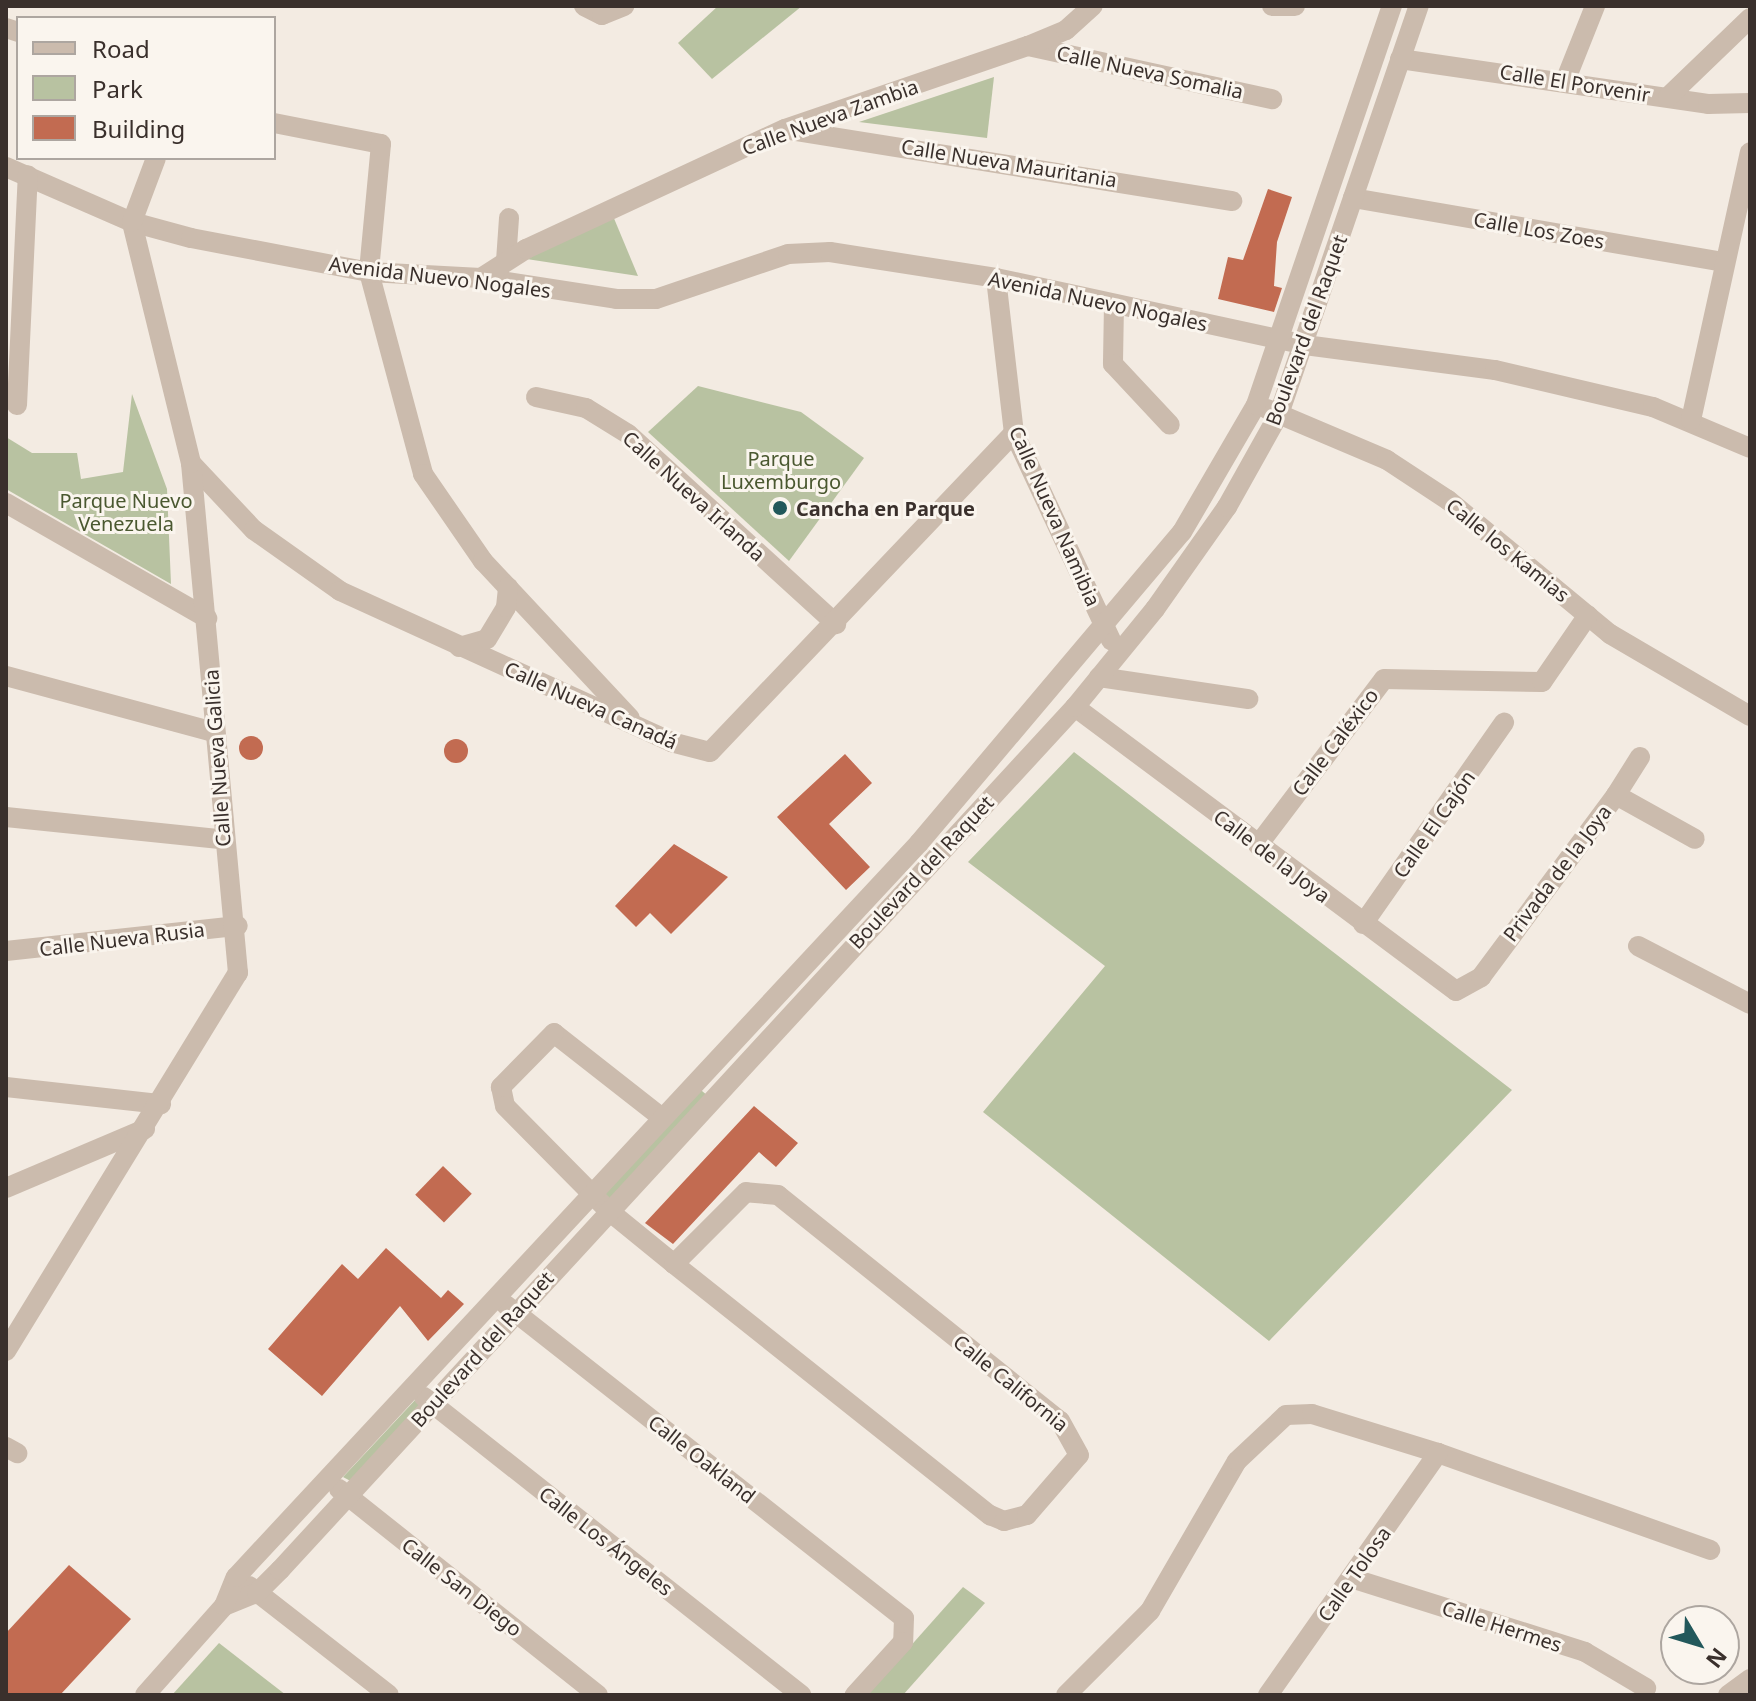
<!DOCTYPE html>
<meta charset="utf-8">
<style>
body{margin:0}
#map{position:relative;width:1756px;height:1701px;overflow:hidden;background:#f3ebe2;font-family:"Noto Sans",sans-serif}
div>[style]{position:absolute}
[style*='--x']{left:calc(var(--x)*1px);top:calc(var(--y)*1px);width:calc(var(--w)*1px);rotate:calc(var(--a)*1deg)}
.green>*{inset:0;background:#b8c2a1;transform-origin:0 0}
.building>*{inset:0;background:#c26b51;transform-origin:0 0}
.round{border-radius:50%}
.minor>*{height:20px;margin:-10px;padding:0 10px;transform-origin:10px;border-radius:10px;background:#cbbbad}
.dots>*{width:22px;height:22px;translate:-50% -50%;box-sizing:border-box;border:4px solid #faf5ee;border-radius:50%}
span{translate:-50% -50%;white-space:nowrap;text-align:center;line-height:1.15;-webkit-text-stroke:6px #faf5ee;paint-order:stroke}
.street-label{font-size:20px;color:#3a302c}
.park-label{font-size:20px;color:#4a5830}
.poi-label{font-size:20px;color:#3a302c;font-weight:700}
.left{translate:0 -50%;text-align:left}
.frame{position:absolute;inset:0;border:8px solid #3a302c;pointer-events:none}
.legend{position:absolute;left:16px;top:16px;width:260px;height:144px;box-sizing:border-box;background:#faf5ee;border:2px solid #ada6a0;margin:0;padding:10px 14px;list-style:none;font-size:24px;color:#3a302c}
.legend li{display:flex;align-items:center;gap:16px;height:40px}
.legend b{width:40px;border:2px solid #ada6a0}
.north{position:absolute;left:1660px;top:1605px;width:80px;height:80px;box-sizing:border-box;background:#faf5ee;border:2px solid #ada6a0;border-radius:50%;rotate:128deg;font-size:22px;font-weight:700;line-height:32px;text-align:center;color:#3a302c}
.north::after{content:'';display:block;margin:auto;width:28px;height:36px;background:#22585b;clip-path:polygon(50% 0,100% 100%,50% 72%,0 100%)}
</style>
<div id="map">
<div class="green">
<div style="clip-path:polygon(718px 6px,802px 6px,712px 79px,678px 43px)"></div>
<div style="clip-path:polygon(994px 77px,987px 138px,859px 122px)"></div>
<div style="clip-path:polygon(613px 216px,638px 276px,520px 258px)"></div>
<div style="clip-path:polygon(698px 386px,801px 412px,864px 458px,789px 561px,648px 432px)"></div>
<div style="clip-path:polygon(132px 394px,167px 489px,171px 584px,6px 489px,6px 437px,32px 453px,77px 453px,81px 479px,123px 472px)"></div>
<div style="clip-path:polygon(1074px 752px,1512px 1090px,1269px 1341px,983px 1112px,1105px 966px,968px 862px)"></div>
<div style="left:696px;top:1086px;width:16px;height:151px;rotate:40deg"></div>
<div style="clip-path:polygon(417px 1398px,429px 1406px,358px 1485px,343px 1477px)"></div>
<div style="clip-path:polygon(963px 1587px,985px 1603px,903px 1695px,867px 1695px)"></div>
<div style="clip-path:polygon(219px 1643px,286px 1695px,172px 1695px)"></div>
</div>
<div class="building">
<div style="clip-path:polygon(1268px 189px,1292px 197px,1277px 242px,1274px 286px,1282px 288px,1274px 312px,1218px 299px,1228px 257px,1243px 260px)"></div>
<div class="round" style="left:239px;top:736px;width:24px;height:24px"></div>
<div class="round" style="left:444px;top:739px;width:24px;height:24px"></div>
<div style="clip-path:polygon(845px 754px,872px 783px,829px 824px,870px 867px,846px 890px,777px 817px)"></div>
<div style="clip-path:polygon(674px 844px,728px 877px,671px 934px,650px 913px,636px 927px,615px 906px)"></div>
<div style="clip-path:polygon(754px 1106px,798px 1143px,776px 1167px,759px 1152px,673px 1244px,645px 1223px)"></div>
<div style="left:443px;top:1166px;width:40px;height:40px;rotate:44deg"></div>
<div style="clip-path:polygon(386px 1248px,441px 1298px,448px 1290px,464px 1304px,428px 1341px,400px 1306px,322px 1396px,268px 1349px,342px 1264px,358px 1279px)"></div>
<div style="clip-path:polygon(69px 1565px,131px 1619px,60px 1695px,6px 1695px,6px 1633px)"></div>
</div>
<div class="minor">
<div style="--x:584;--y:6;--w:20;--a:27"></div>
<div style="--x:602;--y:15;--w:24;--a:-22"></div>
<div style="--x:1272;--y:6;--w:23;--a:0"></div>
<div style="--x:6;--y:28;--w:13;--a:18"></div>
<div style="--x:1028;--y:46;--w:250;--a:12.3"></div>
<div style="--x:1400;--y:59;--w:311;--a:8.3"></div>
<div style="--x:1708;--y:104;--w:42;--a:-1.4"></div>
<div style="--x:1566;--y:79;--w:79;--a:-68.3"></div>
<div style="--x:1668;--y:97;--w:114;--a:-43.9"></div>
<div style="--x:274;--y:123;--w:109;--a:11.1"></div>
<div style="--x:381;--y:144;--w:129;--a:95.4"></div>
<div style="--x:369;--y:272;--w:209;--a:75"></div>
<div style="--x:423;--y:474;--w:106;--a:55.4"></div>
<div style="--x:483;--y:561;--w:215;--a:46.9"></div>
<div style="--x:789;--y:130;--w:449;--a:9.1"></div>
<div style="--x:6;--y:167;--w:137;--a:23.6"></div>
<div style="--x:132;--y:222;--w:61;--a:15.2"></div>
<div style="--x:191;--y:238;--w:181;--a:10.8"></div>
<div style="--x:369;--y:272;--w:112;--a:3.1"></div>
<div style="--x:481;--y:278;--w:137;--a:8.8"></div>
<div style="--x:616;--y:299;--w:40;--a:0"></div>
<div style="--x:656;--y:299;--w:139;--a:-18.8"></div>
<div style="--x:788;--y:254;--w:42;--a:-2.7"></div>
<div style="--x:830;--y:252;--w:168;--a:8.9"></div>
<div style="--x:996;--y:278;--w:316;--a:12.2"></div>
<div style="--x:1305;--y:345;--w:192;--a:7.5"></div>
<div style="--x:1495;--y:370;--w:162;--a:13.2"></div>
<div style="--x:1653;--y:407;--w:105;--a:22.9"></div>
<div style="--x:1353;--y:198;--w:376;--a:9.8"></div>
<div style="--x:506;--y:261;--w:43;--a:-86"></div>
<div style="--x:481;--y:278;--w:54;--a:-32.8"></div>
<div style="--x:526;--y:249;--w:285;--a:-24.9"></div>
<div style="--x:785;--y:129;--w:257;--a:-18.9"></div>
<div style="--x:1028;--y:46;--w:41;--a:-22.8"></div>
<div style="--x:1066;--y:30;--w:36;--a:-42"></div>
<div style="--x:996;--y:278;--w:156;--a:83.4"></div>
<div style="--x:1014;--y:433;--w:229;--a:64.9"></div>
<div style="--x:1114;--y:304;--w:60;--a:91"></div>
<div style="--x:1113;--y:364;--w:83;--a:46.9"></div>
<div style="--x:536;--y:397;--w:51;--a:12.4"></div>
<div style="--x:586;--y:408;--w:49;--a:31.8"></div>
<div style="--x:628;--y:434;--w:282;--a:42.4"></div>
<div style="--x:17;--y:405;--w:230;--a:-87.3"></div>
<div style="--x:1267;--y:409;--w:130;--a:23"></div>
<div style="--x:1387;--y:460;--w:73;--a:33.3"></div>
<div style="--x:1448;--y:500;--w:210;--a:39.6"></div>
<div style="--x:1610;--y:634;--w:162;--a:30.4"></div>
<div style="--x:1691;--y:420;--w:274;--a:-77.6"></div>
<div style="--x:191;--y:463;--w:92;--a:46.8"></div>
<div style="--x:254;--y:530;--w:105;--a:35.3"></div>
<div style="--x:340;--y:591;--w:364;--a:24.5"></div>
<div style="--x:671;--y:742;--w:40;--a:14.4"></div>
<div style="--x:710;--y:752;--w:441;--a:-46.4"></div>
<div style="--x:6;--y:503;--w:232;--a:29.8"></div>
<div style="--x:459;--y:647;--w:29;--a:-16"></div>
<div style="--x:487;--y:639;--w:37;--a:-59"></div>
<div style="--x:506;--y:607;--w:20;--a:-84"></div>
<div style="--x:6;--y:676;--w:214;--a:15.1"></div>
<div style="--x:1099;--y:677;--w:151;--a:8.4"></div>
<div style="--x:1075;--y:707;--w:475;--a:36.7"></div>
<div style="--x:1456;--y:991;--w:29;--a:-29"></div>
<div style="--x:1481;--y:977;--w:227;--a:-53.4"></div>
<div style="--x:1616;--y:795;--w:90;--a:29.1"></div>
<div style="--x:1616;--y:795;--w:45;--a:-57.7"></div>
<div style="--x:6;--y:817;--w:215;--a:5.9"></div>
<div style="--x:1258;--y:845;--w:208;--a:-52.8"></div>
<div style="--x:1384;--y:679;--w:158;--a:1.1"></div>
<div style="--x:1542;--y:682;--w:81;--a:-55.5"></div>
<div style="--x:1363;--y:924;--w:246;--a:-55"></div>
<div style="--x:1638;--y:946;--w:126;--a:27.4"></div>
<div style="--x:6;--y:951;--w:233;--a:-6.2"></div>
<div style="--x:6;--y:1087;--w:156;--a:6.3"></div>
<div style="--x:661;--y:1117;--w:136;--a:-141.9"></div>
<div style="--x:554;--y:1033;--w:76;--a:134.5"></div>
<div style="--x:501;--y:1087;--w:19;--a:78"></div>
<div style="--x:505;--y:1106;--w:148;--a:45.3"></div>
<div style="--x:609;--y:1211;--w:84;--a:39.2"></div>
<div style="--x:674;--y:1264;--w:404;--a:38.5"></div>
<div style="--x:990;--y:1515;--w:15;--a:23"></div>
<div style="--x:1004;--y:1521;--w:24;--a:-15"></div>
<div style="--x:1027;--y:1515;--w:79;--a:-49.1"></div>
<div style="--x:1079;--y:1455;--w:39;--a:-119"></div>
<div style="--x:1060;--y:1421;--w:361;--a:-141.3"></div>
<div style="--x:778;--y:1195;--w:32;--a:-175"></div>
<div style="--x:746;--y:1192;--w:102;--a:135"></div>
<div style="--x:6;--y:1188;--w:151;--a:-23"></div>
<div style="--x:506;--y:1305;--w:506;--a:38.18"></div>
<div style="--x:904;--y:1618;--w:24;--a:92"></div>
<div style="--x:903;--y:1642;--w:72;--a:132.2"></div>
<div style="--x:6;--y:1351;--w:444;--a:-58.5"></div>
<div style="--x:238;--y:973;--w:512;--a:-95.27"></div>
<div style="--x:191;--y:463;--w:248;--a:-103.8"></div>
<div style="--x:132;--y:222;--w:68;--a:-69.4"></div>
<div style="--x:424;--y:1397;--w:481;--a:38.3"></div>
<div style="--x:6;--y:1447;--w:13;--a:29"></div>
<div style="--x:339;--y:1489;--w:331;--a:38.5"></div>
<div style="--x:1351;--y:1578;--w:245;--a:17.5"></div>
<div style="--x:1585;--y:1652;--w:71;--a:30.5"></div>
<div style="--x:249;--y:1586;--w:177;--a:37.9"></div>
<div style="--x:224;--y:1606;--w:35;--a:-22"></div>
<div style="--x:257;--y:1593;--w:33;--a:-45"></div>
<div style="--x:280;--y:1570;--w:1173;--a:-47.35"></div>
<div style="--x:1075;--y:707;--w:127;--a:-50.8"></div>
<div style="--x:1155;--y:609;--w:125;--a:-54.8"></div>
<div style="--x:1227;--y:507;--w:107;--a:-60.8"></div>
<div style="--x:1279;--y:414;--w:431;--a:-71.1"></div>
<div style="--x:145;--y:1695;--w:119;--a:-48.4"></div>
<div style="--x:224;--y:1606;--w:31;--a:-68"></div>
<div style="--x:236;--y:1577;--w:1003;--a:-47.06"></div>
<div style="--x:919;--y:843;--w:407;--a:-49.8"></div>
<div style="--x:1182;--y:532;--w:147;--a:-59.8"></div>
<div style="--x:1256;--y:405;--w:422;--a:-71.2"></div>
<div style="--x:1066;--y:1695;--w:119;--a:-45"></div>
<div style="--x:1150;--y:1611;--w:173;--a:-59.9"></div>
<div style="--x:1237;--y:1461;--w:67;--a:-43.2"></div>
<div style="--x:1286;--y:1415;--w:26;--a:-2"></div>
<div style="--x:1312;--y:1414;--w:132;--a:17.2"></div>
<div style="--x:1438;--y:1453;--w:289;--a:19.6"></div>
<div style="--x:1268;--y:1695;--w:296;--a:-54.9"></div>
<div style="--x:1728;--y:1695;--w:27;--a:-36"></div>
</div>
<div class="dots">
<div style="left:780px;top:508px;background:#22585b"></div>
</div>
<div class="street-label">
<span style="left:1150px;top:72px;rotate:12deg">Calle Nueva Somalia</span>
<span style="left:1575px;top:83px;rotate:9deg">Calle El Porvenir</span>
<span style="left:830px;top:117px;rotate:-20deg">Calle Nueva Zambia</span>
<span style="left:1009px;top:163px;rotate:9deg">Calle Nueva Mauritania</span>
<span style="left:1539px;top:230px;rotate:10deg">Calle Los Zoes</span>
<span style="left:440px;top:277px;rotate:7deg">Avenida Nuevo Nogales</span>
<span style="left:1098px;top:301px;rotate:12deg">Avenida Nuevo Nogales</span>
<span style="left:1306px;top:330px;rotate:-70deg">Boulevard del Raquet</span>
<span style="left:694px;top:496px;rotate:42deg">Calle Nueva Irlanda</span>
<span style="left:1055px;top:516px;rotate:66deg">Calle Nueva Namibia</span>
<span style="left:1508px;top:550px;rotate:39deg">Calle los Kamias</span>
<span style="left:591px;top:705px;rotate:24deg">Calle Nueva Canadá</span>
<span style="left:1335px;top:742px;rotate:-53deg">Calle Caléxico</span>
<span style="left:217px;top:758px;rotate:-94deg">Calle Nueva Galicia</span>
<span style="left:1434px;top:824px;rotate:-55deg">Calle El Cajón</span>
<span style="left:1272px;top:856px;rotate:37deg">Calle de la Joya</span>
<span style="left:921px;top:872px;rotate:-47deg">Boulevard del Raquet</span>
<span style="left:1557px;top:873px;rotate:-53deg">Privada de la Joya</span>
<span style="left:122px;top:939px;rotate:-7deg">Calle Nueva Rusia</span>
<span style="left:482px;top:1349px;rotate:-48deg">Boulevard del Raquet</span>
<span style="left:1011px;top:1383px;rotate:39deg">Calle California</span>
<span style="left:702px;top:1459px;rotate:38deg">Calle Oakland</span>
<span style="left:606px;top:1541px;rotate:38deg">Calle Los Ángeles</span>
<span style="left:1354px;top:1574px;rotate:-55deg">Calle Tolosa</span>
<span style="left:462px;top:1587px;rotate:38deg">Calle San Diego</span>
<span style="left:1502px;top:1626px;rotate:18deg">Calle Hermes</span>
</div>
<div class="park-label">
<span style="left:781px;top:470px">Parque<br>Luxemburgo</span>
<span style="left:126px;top:512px">Parque Nuevo<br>Venezuela</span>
</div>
<div class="poi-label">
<span class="left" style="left:796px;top:508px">Cancha en Parque</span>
</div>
<div class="frame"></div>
<ul class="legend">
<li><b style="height:10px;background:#cbbbad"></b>Road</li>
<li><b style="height:22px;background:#b8c2a1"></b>Park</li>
<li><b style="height:22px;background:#c26b51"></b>Building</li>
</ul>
<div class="north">N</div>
</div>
